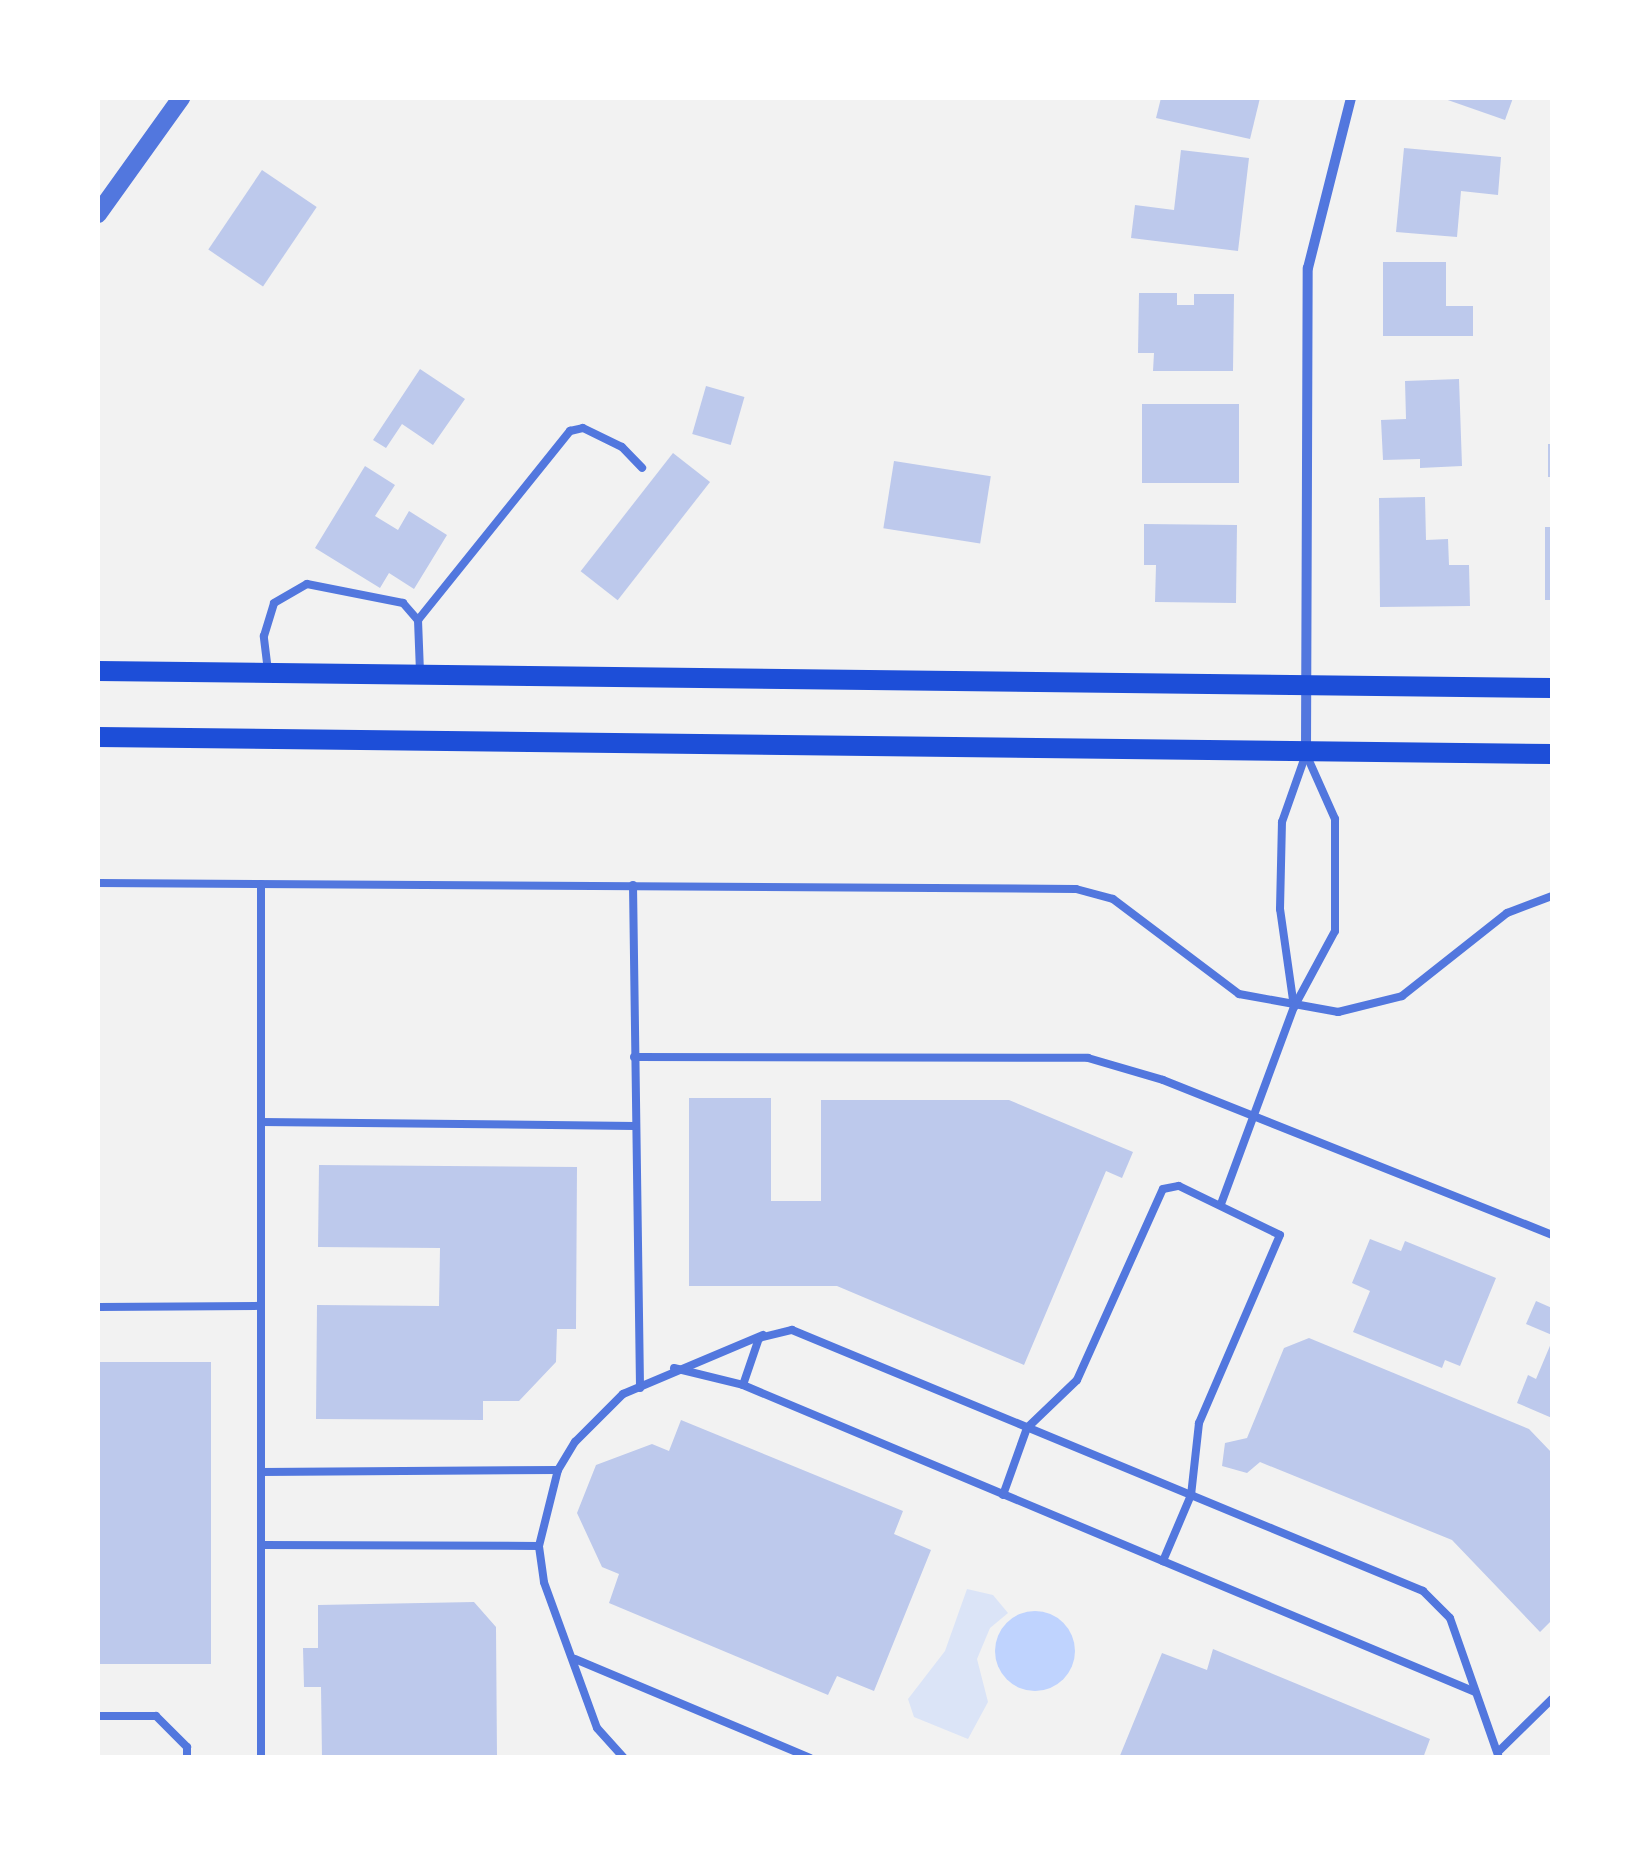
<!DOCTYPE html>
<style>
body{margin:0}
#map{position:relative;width:1650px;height:1855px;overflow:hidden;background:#f2f2f2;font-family:"Fira Sans Condensed",sans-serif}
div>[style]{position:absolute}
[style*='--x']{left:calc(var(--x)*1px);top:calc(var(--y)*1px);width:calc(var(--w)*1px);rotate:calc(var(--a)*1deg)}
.green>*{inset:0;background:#dbe4f7}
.water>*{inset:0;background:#bfd3fe}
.round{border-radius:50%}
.building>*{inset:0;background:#bdc9ec;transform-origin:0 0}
.service>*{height:8px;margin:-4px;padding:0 4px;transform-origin:4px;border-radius:4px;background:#5277de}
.minor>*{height:10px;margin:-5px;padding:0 5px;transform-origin:5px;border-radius:5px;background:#5277de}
.tertiary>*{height:18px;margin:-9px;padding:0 9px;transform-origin:9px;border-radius:9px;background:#5277de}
.secondary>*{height:20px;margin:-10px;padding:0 10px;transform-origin:10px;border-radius:10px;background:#1d4ed8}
span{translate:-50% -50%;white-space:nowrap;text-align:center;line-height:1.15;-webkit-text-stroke:9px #fff;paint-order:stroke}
.frame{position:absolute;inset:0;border:100px solid #fff;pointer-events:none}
</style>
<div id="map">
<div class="green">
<div style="clip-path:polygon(967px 1589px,993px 1595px,1008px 1613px,990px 1628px,977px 1659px,988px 1702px,968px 1739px,914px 1717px,908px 1699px,945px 1651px)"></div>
</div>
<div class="water">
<div class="round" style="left:995px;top:1611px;width:80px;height:80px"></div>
</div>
<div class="building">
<div style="clip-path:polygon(1161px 98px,1260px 98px,1250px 139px,1156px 118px)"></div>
<div style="clip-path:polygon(1442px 98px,1513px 98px,1505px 120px)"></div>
<div style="clip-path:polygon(1404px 148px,1501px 157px,1498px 195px,1461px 191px,1457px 237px,1396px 232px)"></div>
<div style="clip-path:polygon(1181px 150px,1249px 158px,1238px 251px,1131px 238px,1135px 205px,1174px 210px)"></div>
<div style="left:262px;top:170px;width:66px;height:96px;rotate:34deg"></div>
<div style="clip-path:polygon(1383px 262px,1446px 262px,1446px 306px,1473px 306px,1473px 336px,1383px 336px)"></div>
<div style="clip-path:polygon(1139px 293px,1177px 293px,1177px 305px,1194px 305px,1194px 294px,1234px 294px,1233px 371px,1153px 371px,1154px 353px,1138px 353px)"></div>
<div style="clip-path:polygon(420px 369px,465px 399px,433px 445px,402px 424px,386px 448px,373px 440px)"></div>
<div style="clip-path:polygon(1459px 379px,1462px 466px,1420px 468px,1420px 459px,1383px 460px,1381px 420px,1406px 419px,1405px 381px)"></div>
<div style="left:706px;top:386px;width:40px;height:50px;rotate:16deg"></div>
<div style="left:1142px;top:404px;width:97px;height:79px"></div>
<div style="left:1548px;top:444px;width:4px;height:33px"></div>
<div style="left:673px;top:453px;width:47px;height:150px;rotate:38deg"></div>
<div style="left:894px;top:461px;width:98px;height:68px;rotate:9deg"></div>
<div style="clip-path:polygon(365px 466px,395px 485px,375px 516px,398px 530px,409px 511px,447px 535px,414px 589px,389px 573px,380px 588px,315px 548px)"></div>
<div style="clip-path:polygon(1425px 497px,1426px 540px,1448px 539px,1449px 565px,1469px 565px,1470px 606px,1380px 607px,1379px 498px)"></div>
<div style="clip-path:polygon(1144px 524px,1237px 525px,1236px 603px,1155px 602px,1156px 565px,1144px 565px)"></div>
<div style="left:1545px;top:527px;width:7px;height:73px"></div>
<div style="clip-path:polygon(689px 1098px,771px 1098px,771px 1201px,821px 1201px,821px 1100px,1009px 1100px,1133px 1152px,1122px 1178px,1106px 1171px,1024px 1365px,837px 1286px,689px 1286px)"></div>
<div style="clip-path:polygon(319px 1165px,577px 1167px,576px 1329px,557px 1329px,556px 1362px,519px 1401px,483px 1401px,483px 1420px,316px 1419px,317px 1305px,439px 1306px,440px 1248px,318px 1247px)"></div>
<div style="clip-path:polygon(1370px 1239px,1401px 1251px,1405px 1241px,1496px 1278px,1460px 1366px,1445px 1360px,1442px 1368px,1353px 1332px,1370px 1291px,1352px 1283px)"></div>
<div style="clip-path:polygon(1536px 1301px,1552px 1308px,1552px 1335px,1526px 1324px)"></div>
<div style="clip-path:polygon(1309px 1338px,1529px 1429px,1552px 1453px,1552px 1620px,1540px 1632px,1452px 1540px,1260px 1462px,1247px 1473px,1222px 1466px,1225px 1443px,1247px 1438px,1284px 1348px)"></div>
<div style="clip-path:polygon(1552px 1341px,1552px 1418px,1517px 1403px,1528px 1375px,1536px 1379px)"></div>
<div style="left:211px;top:1362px;width:302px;height:113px;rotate:90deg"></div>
<div style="clip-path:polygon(681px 1420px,903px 1511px,894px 1534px,931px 1550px,874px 1691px,837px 1676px,828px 1695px,609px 1603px,619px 1574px,602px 1567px,577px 1513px,596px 1465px,652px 1444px,669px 1451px)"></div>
<div style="clip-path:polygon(474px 1602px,496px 1627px,497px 1758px,322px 1758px,321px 1687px,304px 1687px,303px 1648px,318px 1648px,318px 1605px)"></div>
<div style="clip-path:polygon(1213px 1649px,1430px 1739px,1423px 1758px,1119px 1758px,1162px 1653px,1207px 1670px)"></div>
</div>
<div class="service">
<div style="--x:418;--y:620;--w:243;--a:-51.2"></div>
<div style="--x:570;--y:431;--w:13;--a:-13"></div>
<div style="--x:583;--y:428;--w:43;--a:26"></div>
<div style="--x:622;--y:447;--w:29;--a:46"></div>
<div style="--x:268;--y:671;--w:35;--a:-97"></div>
<div style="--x:264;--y:636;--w:34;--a:-73"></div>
<div style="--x:274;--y:603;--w:38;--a:-30"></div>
<div style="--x:307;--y:584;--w:98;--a:11.2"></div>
<div style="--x:403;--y:603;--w:23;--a:49"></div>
<div style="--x:418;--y:620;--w:51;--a:87.8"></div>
<div style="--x:98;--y:883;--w:978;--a:0.35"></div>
<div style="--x:1076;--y:889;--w:38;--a:15"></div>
<div style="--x:1113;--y:899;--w:158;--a:37"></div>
<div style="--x:1239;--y:994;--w:101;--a:10.3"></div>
<div style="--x:1338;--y:1012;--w:66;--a:-14"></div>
<div style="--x:1402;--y:996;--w:134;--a:-38.3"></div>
<div style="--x:1507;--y:913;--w:48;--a:-20.7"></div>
<div style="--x:633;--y:885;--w:503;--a:89.2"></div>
<div style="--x:1294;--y:1007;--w:99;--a:-98.1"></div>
<div style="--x:1280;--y:909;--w:87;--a:-88.7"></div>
<div style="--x:1282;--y:822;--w:72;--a:-70.6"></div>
<div style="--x:634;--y:1057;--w:454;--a:0.1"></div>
<div style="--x:1088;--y:1058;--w:78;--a:16.3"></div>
<div style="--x:1163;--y:1080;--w:419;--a:21.7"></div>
<div style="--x:261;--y:1122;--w:374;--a:0.6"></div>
<div style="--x:1221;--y:1204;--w:210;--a:-69.7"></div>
<div style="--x:1294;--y:1007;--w:86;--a:-61.7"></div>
<div style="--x:1335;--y:931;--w:112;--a:-90"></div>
<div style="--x:1335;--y:819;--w:71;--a:-114"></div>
<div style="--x:98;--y:1307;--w:163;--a:-0.4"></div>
<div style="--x:674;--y:1368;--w:71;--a:13.8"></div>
<div style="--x:743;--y:1385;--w:794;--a:22.75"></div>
<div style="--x:743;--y:1385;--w:50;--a:-71.2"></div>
<div style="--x:759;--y:1338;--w:34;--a:-14"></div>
<div style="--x:792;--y:1330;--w:683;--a:22.47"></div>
<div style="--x:1423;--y:1591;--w:38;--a:45"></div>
<div style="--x:1450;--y:1618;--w:148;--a:70.7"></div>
<div style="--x:261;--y:1472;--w:297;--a:-0.4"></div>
<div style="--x:1003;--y:1495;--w:71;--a:-70.3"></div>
<div style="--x:1027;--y:1428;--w:69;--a:-43.8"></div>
<div style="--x:1077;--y:1380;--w:209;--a:-65.8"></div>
<div style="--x:1163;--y:1189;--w:16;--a:-11"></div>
<div style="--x:1179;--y:1186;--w:112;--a:25.9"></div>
<div style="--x:1280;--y:1235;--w:205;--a:113.3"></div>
<div style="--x:1199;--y:1423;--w:72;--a:96.3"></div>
<div style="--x:1191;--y:1495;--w:72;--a:113"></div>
<div style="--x:261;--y:1545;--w:278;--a:0.2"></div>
<div style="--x:575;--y:1659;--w:255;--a:22.8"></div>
<div style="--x:98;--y:1716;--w:58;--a:0"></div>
<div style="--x:156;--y:1716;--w:44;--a:45"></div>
<div style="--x:187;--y:1747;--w:11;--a:90"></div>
<div style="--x:1499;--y:1751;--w:74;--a:-44.5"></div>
<div style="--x:261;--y:1758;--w:874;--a:-90"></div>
<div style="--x:624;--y:1758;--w:40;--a:-132"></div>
<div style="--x:597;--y:1728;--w:155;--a:-110"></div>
<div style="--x:544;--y:1582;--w:36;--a:-98"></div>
<div style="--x:539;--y:1546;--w:78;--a:-76"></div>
<div style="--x:558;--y:1470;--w:33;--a:-59"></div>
<div style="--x:575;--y:1442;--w:68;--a:-45"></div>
<div style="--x:623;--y:1394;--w:152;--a:-22.9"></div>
</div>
<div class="minor">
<div style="--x:1306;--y:751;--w:483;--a:-89.8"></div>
<div style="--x:1308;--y:268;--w:175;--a:-75.8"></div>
</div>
<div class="tertiary">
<div style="--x:98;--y:214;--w:143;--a:-54.4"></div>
</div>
<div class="secondary">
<div style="--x:98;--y:671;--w:1454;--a:0.67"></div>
<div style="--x:98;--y:737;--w:1454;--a:0.67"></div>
</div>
<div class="frame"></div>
</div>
